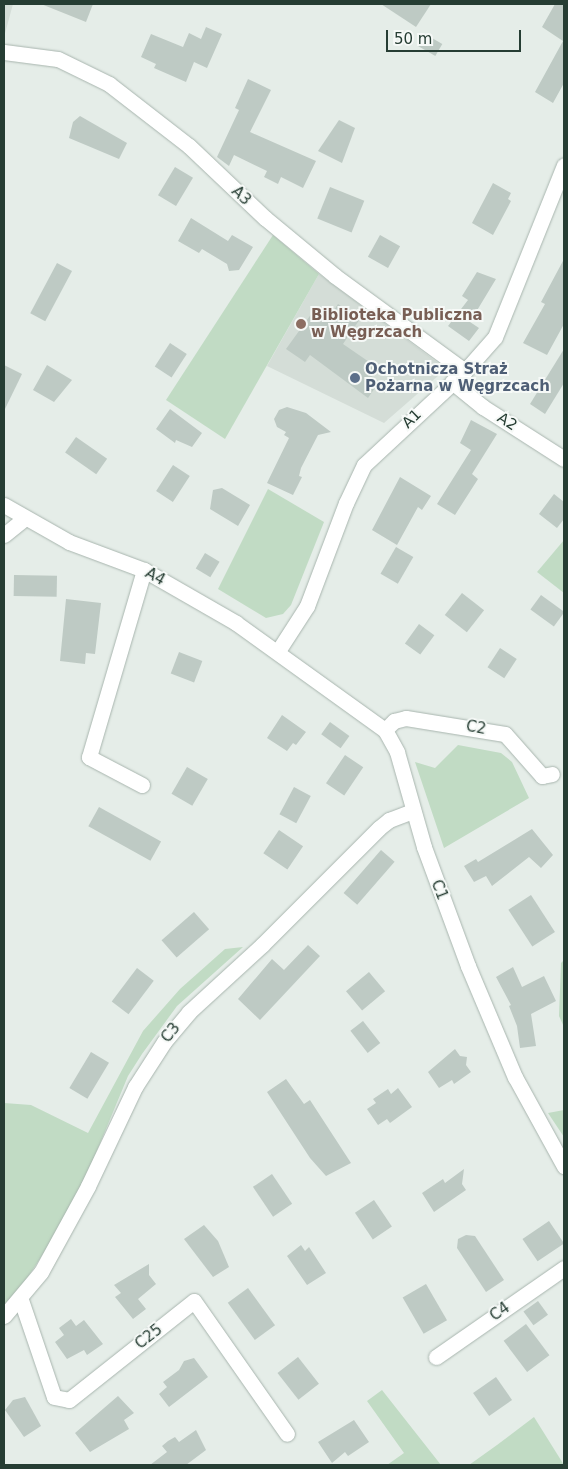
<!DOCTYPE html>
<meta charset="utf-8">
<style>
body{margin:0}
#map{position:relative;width:568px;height:1469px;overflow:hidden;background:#e5ede8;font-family:"DejaVu Sans",sans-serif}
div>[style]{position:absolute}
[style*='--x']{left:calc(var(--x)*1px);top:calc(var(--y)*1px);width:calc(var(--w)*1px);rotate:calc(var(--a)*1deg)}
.built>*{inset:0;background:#d4ddd7}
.green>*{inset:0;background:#c1dbc4}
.building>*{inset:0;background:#becac4;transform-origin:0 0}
.roads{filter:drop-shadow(0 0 1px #a8b5ae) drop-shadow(0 0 1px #a8b5ae)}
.minor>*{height:15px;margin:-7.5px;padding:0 7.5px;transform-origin:7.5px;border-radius:7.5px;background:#fff}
.dots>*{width:14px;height:14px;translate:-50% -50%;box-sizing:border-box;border:2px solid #f6f9f7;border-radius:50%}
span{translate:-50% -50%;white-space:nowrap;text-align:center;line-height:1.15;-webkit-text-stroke:4px #f6f9f7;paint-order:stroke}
.street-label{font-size:15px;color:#263d33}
.education-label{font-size:15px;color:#785e54;font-weight:700}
.left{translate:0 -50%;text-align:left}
.service-label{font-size:15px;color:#4e5e75;font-weight:700}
.frame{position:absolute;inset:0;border:5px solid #263d33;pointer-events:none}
.scale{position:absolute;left:386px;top:30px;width:135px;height:22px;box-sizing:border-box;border:2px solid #263d33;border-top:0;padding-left:6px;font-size:15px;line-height:18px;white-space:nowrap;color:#263d33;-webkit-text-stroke:4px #f6f9f7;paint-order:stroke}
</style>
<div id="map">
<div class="built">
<div style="clip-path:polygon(4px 4px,13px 4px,4px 37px)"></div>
<div style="clip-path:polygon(319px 274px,446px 369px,384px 423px,267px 366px)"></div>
</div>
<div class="green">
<div style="clip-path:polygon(273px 235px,319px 274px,225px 439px,166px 400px)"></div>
<div style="clip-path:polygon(268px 489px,324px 522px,291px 605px,283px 614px,266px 618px,218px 589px)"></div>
<div style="clip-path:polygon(564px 540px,564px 593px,537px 572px)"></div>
<div style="clip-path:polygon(458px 745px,501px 753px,512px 762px,529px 798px,444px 848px,415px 762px,435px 768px)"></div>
<div style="clip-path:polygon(243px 947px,177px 1006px,142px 1054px,128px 1076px,91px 1165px,53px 1239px,16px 1295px,4px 1305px,4px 1103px,31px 1105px,88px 1133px,143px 1031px,180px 989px,225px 949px)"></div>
<div style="clip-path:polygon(564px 960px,564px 1027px,559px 1016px,561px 963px)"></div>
<div style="clip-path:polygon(564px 1110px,564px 1137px,548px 1113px)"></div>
<div style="clip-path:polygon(382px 1390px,441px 1465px,387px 1465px,404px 1453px,367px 1401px)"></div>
<div style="clip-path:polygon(534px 1417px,564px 1465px,469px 1465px,497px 1445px)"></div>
</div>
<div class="building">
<div style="clip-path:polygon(41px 4px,93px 4px,86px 22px)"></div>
<div style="clip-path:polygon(381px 4px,431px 4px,416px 27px)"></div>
<div style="clip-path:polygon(555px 4px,564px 4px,564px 83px,553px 103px,535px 92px,563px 41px,542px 27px)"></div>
<div style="clip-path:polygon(206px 27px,222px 34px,207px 68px,194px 62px,186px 82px,154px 68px,156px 64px,141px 57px,151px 34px,183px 47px,189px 33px,201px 39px)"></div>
<div style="left:425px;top:34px;width:20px;height:14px;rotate:30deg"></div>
<div style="clip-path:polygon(248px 79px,271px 90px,250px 132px,316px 161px,303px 188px,281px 177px,278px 184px,264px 177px,267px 171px,234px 155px,229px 166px,217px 157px,239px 110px,235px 108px)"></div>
<div style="clip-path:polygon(80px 116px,127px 143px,119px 159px,69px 138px,73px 122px)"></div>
<div style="clip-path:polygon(339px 120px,355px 128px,342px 163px,318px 151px)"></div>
<div style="left:175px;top:167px;width:21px;height:33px;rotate:31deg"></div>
<div style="clip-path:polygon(493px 183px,511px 193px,508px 199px,511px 201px,493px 235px,472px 223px)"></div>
<div style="left:330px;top:187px;width:37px;height:34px;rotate:22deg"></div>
<div style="clip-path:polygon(191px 218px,228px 241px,232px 235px,253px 247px,239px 270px,229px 271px,227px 264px,202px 249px,199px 253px,178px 241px)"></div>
<div style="left:380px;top:235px;width:23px;height:25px;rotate:29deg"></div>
<div style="clip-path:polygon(564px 259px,564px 324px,547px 355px,523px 343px,545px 304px,541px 302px)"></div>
<div style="left:57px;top:263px;width:17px;height:57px;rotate:28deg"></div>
<div style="clip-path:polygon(477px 272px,496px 279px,470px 322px,479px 328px,469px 341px,448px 326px,468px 300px,462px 296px)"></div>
<div style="clip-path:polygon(338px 304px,360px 319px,343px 344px,375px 366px,369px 374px,379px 382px,368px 398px,310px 355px,305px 362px,286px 349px,312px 313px,327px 321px)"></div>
<div style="left:170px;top:343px;width:20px;height:28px;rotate:33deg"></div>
<div style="clip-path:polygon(564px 349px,564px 383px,545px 414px,530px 404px)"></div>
<div style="clip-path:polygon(4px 365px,22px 374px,4px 411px)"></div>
<div style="clip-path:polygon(47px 365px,72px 380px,54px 402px,33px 390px)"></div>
<div style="clip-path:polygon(287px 407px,306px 413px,331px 432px,318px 435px,301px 468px,299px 476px,302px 477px,293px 495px,267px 483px,289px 438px,284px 435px,286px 432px,277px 427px,274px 419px,279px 410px)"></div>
<div style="clip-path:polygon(170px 409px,202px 433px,192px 447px,176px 440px,175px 443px,156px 429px)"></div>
<div style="clip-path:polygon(471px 420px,497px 434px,472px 474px,478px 479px,455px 515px,437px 504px,471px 450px,460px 443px)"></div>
<div style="left:76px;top:437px;width:38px;height:19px;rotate:35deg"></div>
<div style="left:173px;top:465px;width:20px;height:31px;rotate:33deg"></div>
<div style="clip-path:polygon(400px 477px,431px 496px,422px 510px,418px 507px,397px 545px,372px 530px)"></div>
<div style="clip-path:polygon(222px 488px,250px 505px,238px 526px,210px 509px,213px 490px)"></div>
<div style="clip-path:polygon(554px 494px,564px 502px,564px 519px,557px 528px,539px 514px)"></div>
<div style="left:396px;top:547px;width:20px;height:31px;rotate:30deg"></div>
<div style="left:205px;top:553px;width:17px;height:18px;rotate:31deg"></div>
<div style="left:14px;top:575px;width:43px;height:21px;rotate:1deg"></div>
<div style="left:462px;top:593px;width:28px;height:28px;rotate:38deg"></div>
<div style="left:541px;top:595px;width:29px;height:18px;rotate:36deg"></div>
<div style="clip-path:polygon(66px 599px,101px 603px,95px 654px,86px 653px,85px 664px,60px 661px)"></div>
<div style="left:419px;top:624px;width:19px;height:24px;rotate:36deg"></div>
<div style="left:500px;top:648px;width:20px;height:23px;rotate:33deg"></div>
<div style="left:179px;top:652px;width:25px;height:23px;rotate:21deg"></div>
<div style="clip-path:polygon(282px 715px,306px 732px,296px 745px,293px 743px,287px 751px,267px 738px)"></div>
<div style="left:330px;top:722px;width:24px;height:15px;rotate:36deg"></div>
<div style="left:345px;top:755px;width:22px;height:34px;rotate:34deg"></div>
<div style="left:187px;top:767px;width:24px;height:31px;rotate:30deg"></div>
<div style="left:294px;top:787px;width:19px;height:31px;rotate:28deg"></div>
<div style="left:99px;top:807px;width:71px;height:22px;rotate:29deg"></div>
<div style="clip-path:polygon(532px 829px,553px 855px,541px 868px,529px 857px,492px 886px,486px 876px,474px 882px,464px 866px,476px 859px,478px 862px)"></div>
<div style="left:279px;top:830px;width:29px;height:28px;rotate:34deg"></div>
<div style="left:381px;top:850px;width:18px;height:57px;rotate:41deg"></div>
<div style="left:531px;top:895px;width:44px;height:27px;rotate:57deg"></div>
<div style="left:194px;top:912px;width:23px;height:43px;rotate:49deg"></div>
<div style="clip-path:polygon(308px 945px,320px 956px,260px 1020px,238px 999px,272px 959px,284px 970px)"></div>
<div style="clip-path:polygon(513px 967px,522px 987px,544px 976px,556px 1001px,531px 1014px,536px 1046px,520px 1048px,517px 1026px,509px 1006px,511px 1005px,496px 977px)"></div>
<div style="left:137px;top:968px;width:21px;height:42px;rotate:37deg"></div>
<div style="left:369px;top:972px;width:25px;height:30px;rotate:50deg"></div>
<div style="left:363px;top:1021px;width:28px;height:16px;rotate:52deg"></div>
<div style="clip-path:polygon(455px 1049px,460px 1056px,467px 1057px,466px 1065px,471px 1072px,454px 1084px,452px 1080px,439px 1088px,428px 1072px)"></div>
<div style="left:91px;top:1052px;width:21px;height:42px;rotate:31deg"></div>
<div style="clip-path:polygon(286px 1079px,304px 1104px,310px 1100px,351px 1163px,326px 1176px,310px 1158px,267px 1092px)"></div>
<div style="clip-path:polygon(398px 1088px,412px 1107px,390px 1123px,387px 1119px,378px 1125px,367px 1109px,376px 1103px,373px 1099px,388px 1089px,391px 1094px)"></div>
<div style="clip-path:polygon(464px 1169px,462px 1184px,466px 1190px,434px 1212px,422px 1193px,443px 1179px,445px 1183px)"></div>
<div style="left:272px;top:1174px;width:36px;height:23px;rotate:56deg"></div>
<div style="left:374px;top:1200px;width:32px;height:23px;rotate:56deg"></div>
<div style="left:549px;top:1221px;width:27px;height:32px;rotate:56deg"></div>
<div style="clip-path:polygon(204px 1225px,218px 1241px,229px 1267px,213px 1277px,184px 1239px)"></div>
<div style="clip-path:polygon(466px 1235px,475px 1236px,504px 1280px,486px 1292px,457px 1248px,458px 1239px)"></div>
<div style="clip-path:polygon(301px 1245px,305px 1251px,309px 1247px,326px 1273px,307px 1285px,287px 1256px)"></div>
<div style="clip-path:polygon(149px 1264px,149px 1275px,156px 1284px,138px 1299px,146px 1309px,133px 1319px,115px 1297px,121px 1293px,114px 1285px)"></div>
<div style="left:426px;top:1284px;width:42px;height:27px;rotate:60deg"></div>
<div style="left:248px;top:1288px;width:46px;height:25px;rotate:54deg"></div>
<div style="left:538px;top:1301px;width:17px;height:18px;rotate:54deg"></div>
<div style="clip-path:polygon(71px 1319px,76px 1326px,84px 1320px,103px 1344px,87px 1355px,84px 1350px,67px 1359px,55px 1342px,64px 1335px,59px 1328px)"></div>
<div style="left:526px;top:1324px;width:39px;height:28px;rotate:53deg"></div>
<div style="left:298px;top:1357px;width:34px;height:26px;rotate:52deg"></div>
<div style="clip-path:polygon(194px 1358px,208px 1377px,169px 1407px,159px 1394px,167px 1387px,163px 1382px,179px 1370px,184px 1361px)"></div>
<div style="left:496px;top:1377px;width:28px;height:28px;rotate:55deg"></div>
<div style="clip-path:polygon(118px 1396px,134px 1413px,124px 1420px,129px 1429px,90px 1452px,75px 1433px)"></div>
<div style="clip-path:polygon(25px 1397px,41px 1426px,24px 1437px,5px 1410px,13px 1400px)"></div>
<div style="clip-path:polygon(354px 1420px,369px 1442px,348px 1456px,345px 1452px,332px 1463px,318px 1442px)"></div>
<div style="clip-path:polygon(196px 1430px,206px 1450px,186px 1465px,150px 1465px,167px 1452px,162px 1446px,168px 1441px,175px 1437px,179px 1442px)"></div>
</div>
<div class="roads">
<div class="minor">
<div style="--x:4;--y:52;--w:54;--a:7.4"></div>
<div style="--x:58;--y:59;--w:57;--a:26.1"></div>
<div style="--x:109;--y:84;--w:101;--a:37.8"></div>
<div style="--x:189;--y:146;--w:105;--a:43.5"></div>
<div style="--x:265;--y:218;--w:91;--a:39.6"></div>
<div style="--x:335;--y:276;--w:161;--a:36.2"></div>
<div style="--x:452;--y:382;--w:40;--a:39"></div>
<div style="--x:483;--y:407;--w:96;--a:32.7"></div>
<div style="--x:4;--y:505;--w:75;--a:29.6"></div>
<div style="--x:69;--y:542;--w:80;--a:20.5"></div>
<div style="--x:144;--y:570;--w:106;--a:29.9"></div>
<div style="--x:236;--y:623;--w:183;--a:35.7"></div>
<div style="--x:385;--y:730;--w:25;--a:61"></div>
<div style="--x:397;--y:752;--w:99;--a:74.1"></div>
<div style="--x:424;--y:847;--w:127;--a:69.7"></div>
<div style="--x:468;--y:966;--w:121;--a:67.1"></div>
<div style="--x:515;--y:1077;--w:102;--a:61.2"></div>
<div style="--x:4;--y:535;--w:26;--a:-39"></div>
<div style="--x:278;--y:651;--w:54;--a:-57.2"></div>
<div style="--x:307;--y:606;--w:110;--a:-69.3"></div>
<div style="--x:346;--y:503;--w:42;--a:-64.7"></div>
<div style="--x:364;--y:465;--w:138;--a:-42.9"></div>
<div style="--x:465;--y:371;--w:45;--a:-48.6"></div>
<div style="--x:495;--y:337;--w:185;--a:-68.1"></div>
<div style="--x:385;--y:730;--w:13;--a:-45"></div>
<div style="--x:394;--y:721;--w:12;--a:-14"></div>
<div style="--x:406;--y:718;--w:100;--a:9.2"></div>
<div style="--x:505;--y:734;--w:56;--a:48.6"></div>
<div style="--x:542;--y:776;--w:10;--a:-11"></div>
<div style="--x:142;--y:785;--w:60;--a:-152.2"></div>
<div style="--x:89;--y:757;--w:195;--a:-73.6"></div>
<div style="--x:21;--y:1300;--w:102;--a:71.2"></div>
<div style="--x:54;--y:1397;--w:15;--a:11"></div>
<div style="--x:69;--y:1400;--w:159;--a:-38.4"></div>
<div style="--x:194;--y:1301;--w:162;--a:55"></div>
<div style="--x:4;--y:1316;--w:57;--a:-49.9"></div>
<div style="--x:41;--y:1272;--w:98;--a:-61.3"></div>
<div style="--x:88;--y:1186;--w:110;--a:-64.6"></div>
<div style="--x:135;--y:1087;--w:54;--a:-57.2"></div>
<div style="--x:164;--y:1042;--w:39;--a:-50"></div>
<div style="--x:189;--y:1012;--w:99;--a:-42.5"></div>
<div style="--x:262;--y:945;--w:165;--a:-45"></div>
<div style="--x:379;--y:828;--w:13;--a:-39"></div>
<div style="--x:389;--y:820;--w:26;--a:-21"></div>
<div style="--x:436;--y:1357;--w:156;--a:-34.8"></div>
</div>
</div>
<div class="dots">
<div style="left:301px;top:324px;background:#8d6e63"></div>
<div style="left:355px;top:378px;background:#5c6f8a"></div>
</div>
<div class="street-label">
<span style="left:241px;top:196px;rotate:44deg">A3</span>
<span style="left:412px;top:419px;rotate:-44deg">A1</span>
<span style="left:507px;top:422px;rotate:33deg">A2</span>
<span style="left:155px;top:577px;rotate:29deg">A4</span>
<span style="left:476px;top:728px;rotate:10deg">C2</span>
<span style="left:439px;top:890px;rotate:69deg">C1</span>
<span style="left:171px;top:1033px;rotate:-51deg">C3</span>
<span style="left:500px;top:1312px;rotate:-35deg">C4</span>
<span style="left:149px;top:1337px;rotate:-38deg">C25</span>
</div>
<div class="education-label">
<span class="left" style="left:311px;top:324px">Biblioteka Publiczna<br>w Węgrzcach</span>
</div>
<div class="service-label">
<span class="left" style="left:365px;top:378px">Ochotnicza Straż<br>Pożarna w Węgrzcach</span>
</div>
<div class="frame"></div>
<div class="scale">50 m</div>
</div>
